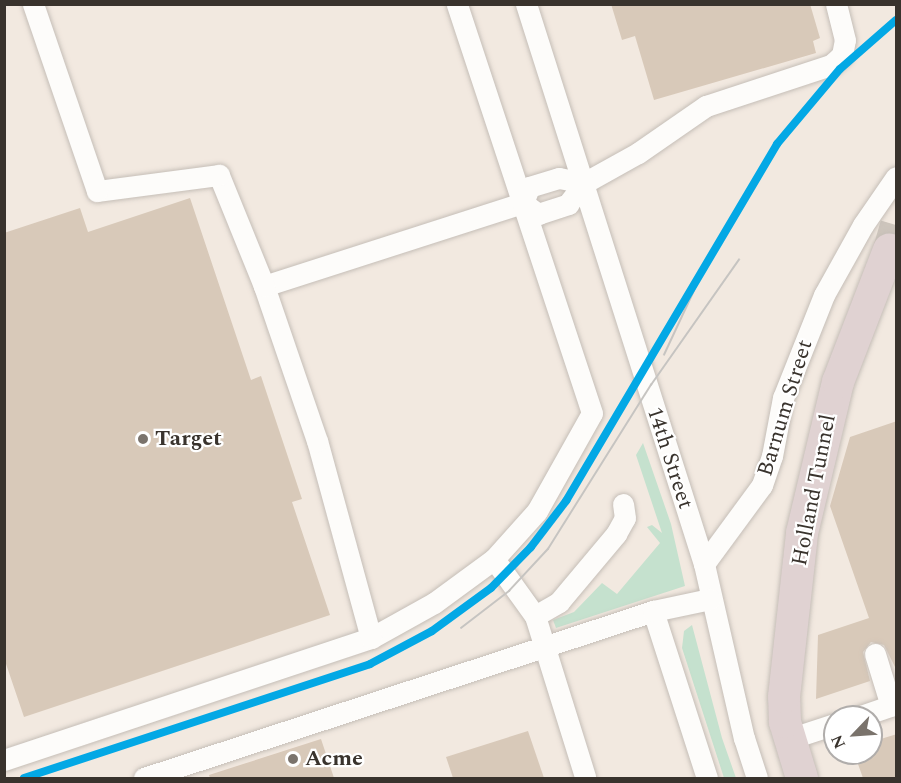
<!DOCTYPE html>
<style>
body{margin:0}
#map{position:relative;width:901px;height:783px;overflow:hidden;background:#f2e9e0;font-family:Spectral,serif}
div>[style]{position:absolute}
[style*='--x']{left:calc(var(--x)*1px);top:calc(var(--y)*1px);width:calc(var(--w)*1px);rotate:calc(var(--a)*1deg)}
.green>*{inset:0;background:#c5e1ce}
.building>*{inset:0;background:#d8c9b9}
.highway-tunnel>*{height:32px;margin-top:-16px;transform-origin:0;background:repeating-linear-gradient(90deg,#cdc5bc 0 32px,transparent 0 48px)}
.roads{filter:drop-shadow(0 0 2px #c5beb7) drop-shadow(0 0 2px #c5beb7)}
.minor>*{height:21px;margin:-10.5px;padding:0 10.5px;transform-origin:10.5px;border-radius:10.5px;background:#fdfcfa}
.highway>*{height:32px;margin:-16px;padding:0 16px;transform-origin:16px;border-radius:16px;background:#e0d2d2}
.tram>*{height:1.5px;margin:-0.75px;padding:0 0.75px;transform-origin:0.75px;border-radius:0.75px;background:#c6c4c1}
.rail-1>*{height:8px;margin:-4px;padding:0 4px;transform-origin:4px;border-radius:4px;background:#03a8e5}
.dots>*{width:16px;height:16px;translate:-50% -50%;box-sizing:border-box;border:3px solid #fff;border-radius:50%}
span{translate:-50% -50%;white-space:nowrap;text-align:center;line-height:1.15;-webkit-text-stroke:4.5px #fff;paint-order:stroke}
.street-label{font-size:22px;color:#39332d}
.poi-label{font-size:22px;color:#39332d;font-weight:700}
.left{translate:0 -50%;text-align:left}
.frame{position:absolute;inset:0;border:6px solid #39332d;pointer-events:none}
.north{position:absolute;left:823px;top:705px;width:60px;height:60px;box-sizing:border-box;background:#fff;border:2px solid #b0adab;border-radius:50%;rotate:245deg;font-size:16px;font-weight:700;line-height:24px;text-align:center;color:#39332d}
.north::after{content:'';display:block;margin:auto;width:21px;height:27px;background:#7a736c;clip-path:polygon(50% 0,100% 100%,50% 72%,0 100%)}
</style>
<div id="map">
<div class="green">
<div style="clip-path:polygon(643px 443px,671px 524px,685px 586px,556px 628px,553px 620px,574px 612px,602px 583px,617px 594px,660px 543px,647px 527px,652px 525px,662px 533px,636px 455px)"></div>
<div style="clip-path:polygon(692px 625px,722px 738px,736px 778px,724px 778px,682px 648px,684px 631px)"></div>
</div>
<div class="building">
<div style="clip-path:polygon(611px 4px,810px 4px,820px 38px,813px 41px,816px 53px,654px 100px,635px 36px,622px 40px)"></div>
<div style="clip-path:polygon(190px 198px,251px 380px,261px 376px,302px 499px,292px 502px,330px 615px,24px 717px,4px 658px,4px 233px,80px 208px,88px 232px)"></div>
<div style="clip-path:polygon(897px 421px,897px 671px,884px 645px,871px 642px,863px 652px,870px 681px,816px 699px,818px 635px,869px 618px,830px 506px,850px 437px)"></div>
<div style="clip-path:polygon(528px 731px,544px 778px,453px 778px,446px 757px)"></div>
<div style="clip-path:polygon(897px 734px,897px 778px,863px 778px,854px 753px,871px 753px,871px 742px)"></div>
<div style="clip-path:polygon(321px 739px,334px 778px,210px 778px,209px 775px)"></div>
</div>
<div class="highway-tunnel">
<div style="--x:889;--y:250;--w:26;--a:-74"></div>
</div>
<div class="roads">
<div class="minor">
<div style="--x:526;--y:4;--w:588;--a:72.37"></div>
<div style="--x:704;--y:564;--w:179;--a:77.1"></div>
<div style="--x:744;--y:738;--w:42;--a:72"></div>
<div style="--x:523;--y:203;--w:19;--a:36"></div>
<div style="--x:538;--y:214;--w:32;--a:-18"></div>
<div style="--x:568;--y:204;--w:26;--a:-53"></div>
<div style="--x:584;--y:183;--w:62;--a:-29.1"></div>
<div style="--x:638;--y:153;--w:83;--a:-34.7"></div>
<div style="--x:706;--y:106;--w:132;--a:-18.2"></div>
<div style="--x:831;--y:65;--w:15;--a:-42"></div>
<div style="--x:842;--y:55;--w:15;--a:-79"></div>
<div style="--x:845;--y:40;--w:37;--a:-104"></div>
<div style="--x:264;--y:286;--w:272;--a:-17.8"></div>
<div style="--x:523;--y:203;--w:17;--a:-69"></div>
<div style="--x:529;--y:187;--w:31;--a:-17"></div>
<div style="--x:559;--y:178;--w:25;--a:11"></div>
<div style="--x:494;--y:559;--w:70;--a:54.3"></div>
<div style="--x:535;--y:616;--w:169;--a:72.7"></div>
<div style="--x:704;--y:564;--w:98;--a:-53.7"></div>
<div style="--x:762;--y:485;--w:31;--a:-71"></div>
<div style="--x:772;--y:456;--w:59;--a:-79.3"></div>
<div style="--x:783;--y:398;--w:111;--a:-68.3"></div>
<div style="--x:824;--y:295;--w:80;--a:-60.9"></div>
<div style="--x:863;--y:225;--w:58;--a:-55.5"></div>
<div style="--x:653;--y:611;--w:176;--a:72.1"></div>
<div style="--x:535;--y:616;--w:28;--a:-30"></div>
<div style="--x:559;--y:602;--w:89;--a:-50"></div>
<div style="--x:616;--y:534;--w:18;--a:-61"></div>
<div style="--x:625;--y:518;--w:14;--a:-98"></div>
<div style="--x:371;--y:638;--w:72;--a:-29.1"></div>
<div style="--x:434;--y:603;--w:74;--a:-36.3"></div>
<div style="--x:494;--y:559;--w:64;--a:-48.1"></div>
<div style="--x:537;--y:511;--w:112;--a:-60.7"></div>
<div style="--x:592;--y:413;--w:431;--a:-108.3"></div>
<div style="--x:875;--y:654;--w:54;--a:72.9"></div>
<div style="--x:858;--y:717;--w:40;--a:-18.9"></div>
<div style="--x:789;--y:739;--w:48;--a:-18.1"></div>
<div style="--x:4;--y:760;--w:387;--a:-18.4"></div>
<div style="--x:371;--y:638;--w:204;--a:-105.3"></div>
<div style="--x:317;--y:441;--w:164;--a:-108.9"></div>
<div style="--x:264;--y:286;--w:120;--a:-112.1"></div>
<div style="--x:219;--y:175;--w:123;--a:172.5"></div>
<div style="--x:97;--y:191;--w:198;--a:-108.9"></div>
<div style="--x:144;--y:778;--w:536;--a:-18.16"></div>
<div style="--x:653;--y:611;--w:58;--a:-11.9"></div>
</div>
<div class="highway">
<div style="--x:802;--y:778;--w:59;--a:-106.9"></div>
<div style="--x:785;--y:722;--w:25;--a:-92"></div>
<div style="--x:784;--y:697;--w:165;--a:-83.7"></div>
<div style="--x:802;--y:533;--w:155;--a:-76.6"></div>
<div style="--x:838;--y:382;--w:142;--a:-68.9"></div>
</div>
</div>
<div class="tram">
<div style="--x:664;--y:355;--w:118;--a:-65"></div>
<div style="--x:461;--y:628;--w:61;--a:-37.6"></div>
<div style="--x:509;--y:591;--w:57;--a:-47.1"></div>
<div style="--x:548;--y:549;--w:194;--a:-57.9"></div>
<div style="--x:651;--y:385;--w:153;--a:-54.9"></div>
</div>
<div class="rail-1">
<div style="--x:24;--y:778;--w:364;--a:-18.2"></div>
<div style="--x:370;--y:664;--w:70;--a:-28"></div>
<div style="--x:432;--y:631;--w:73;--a:-36.1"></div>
<div style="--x:491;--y:588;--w:57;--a:-45.7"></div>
<div style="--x:531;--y:547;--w:58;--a:-52.7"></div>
<div style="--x:566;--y:501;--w:415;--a:-59.4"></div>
<div style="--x:777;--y:144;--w:98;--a:-50"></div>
<div style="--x:840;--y:69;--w:74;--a:-41.2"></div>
</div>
<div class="dots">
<div style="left:143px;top:439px;background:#7a736c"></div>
<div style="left:293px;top:759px;background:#7a736c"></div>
</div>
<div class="street-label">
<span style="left:785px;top:408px;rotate:-73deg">Barnum Street</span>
<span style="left:670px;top:458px;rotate:72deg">14th Street</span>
<span style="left:814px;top:490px;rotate:-79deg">Holland Tunnel</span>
</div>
<div class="poi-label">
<span class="left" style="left:155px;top:439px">Target</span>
<span class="left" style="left:305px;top:759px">Acme</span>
</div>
<div class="frame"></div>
<div class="north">N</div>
</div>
